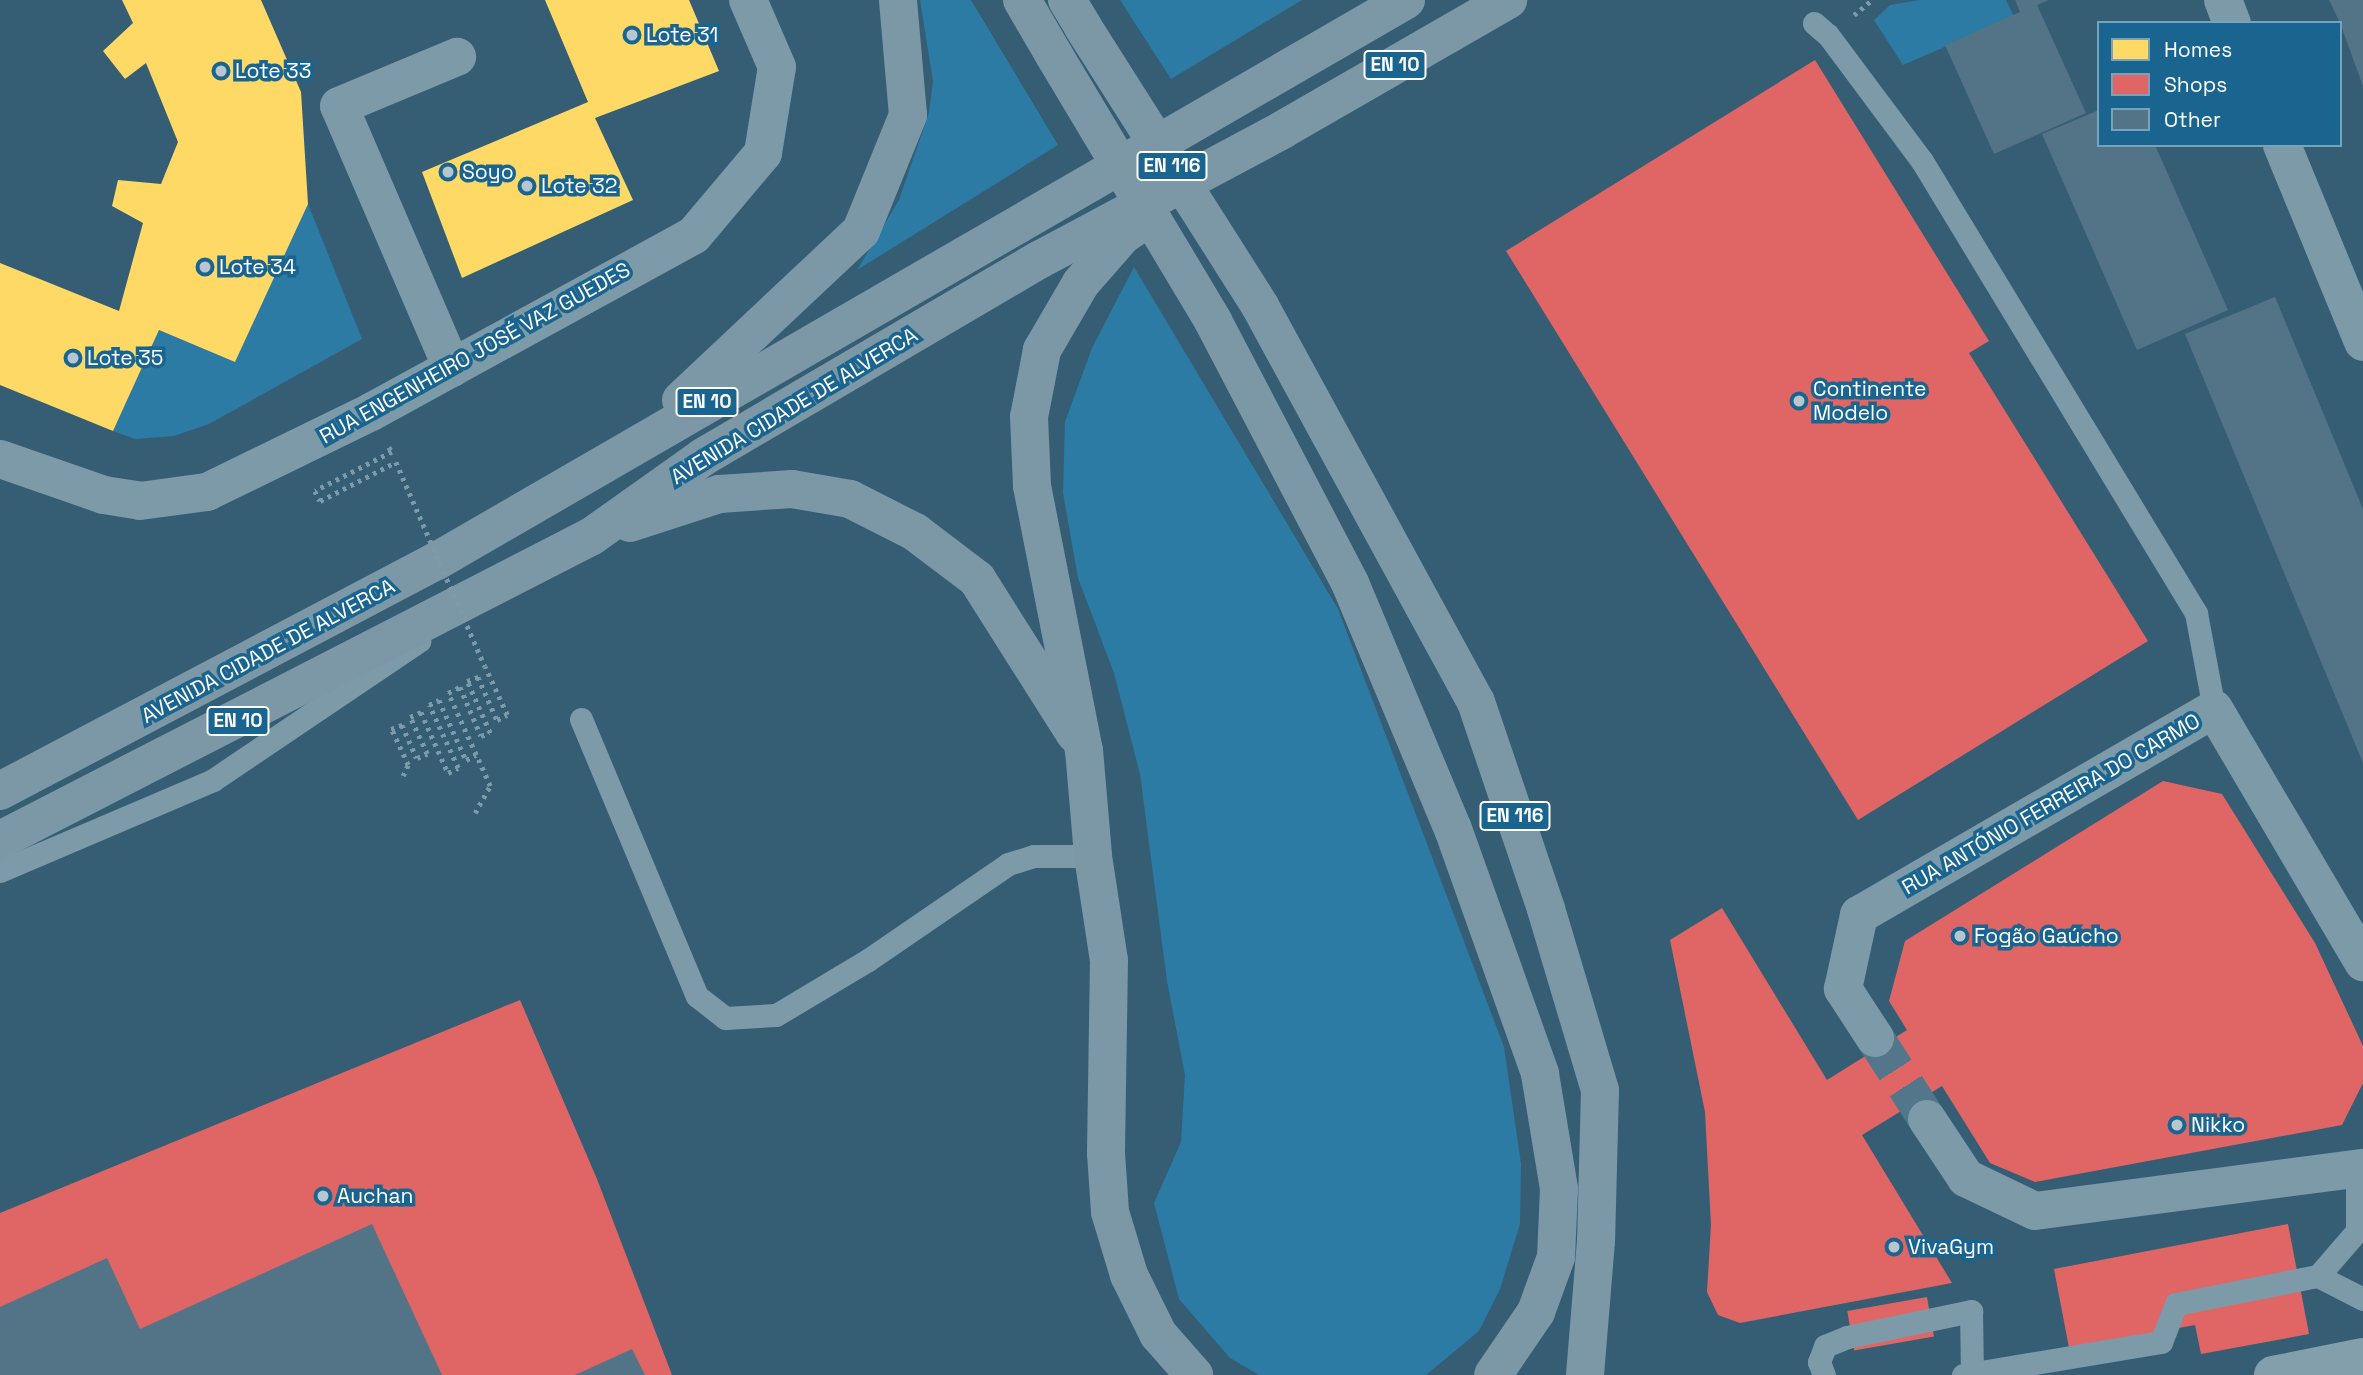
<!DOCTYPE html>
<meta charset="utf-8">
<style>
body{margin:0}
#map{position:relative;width:2363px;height:1375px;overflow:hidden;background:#355e75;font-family:"Space Grotesk",sans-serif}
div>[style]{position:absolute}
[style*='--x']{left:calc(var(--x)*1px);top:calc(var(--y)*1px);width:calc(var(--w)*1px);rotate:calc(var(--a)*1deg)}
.green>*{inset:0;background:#2b7ba5}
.homes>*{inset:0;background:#ffd966}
.shops>*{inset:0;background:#e06666;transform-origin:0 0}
.building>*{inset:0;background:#537386}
.street-tunnel>*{height:38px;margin-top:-19px;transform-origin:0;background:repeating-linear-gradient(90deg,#53768a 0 38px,transparent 0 57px)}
.path>*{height:4.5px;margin-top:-2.25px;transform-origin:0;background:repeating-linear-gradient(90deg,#7c9aa8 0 3.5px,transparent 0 8.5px)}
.lane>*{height:23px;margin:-11.5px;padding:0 11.5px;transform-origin:11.5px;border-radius:11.5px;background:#7c9aa8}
.street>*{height:38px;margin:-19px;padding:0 19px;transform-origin:19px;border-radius:19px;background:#7c9aa8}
.secondary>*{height:38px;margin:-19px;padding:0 19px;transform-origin:19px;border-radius:19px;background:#849fac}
.primary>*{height:38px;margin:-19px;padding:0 19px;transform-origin:19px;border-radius:19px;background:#7c98a7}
.path-bridge>*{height:4.5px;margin-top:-2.25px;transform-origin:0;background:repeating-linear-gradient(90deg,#7c9aa8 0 3.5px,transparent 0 8.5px)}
.primary-bridge>*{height:38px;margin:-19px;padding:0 19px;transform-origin:19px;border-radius:19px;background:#7c98a7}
.dots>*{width:19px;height:19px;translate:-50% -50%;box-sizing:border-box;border:4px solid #1a6590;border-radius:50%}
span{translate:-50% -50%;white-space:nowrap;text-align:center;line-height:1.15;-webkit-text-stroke:7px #1a6590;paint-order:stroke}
.shield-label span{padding:2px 5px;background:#1a6590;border:2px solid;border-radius:5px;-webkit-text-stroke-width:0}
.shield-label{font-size:19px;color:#fff;font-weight:700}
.poi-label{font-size:21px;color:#fff}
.left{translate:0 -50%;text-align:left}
.street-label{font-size:21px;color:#fff}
.legend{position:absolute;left:2097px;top:21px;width:245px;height:126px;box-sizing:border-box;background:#1a6590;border:2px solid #76a3bc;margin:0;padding:9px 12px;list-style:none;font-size:21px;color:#fff}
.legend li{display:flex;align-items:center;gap:14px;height:35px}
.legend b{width:35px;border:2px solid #76a3bc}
</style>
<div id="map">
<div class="green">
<div style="clip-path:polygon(920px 0,971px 0,1058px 145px,857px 270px,899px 200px,929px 113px,933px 81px)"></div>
<div style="clip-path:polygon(1120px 0,1302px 0,1171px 79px)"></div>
<div style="clip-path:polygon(1919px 0,2006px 0,2014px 17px,1903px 65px,1874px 20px,1890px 5px)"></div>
<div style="clip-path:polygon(308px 204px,362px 339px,209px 424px,174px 436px,135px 439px,113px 431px,159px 330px,235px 362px)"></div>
<div style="clip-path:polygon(1134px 267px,1338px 609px,1504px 1047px,1521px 1164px,1520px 1224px,1500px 1289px,1479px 1331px,1426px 1375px,1259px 1375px,1230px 1358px,1179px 1299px,1154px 1203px,1181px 1142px,1185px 1075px,1167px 981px,1140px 774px,1114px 673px,1078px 578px,1063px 493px,1065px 422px,1092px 348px)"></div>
</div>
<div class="homes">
<div style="clip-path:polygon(122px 0,261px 0,301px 92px,308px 204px,235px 362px,159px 330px,113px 431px,0 385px,0 263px,119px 311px,143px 223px,112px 206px,118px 180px,161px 184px,178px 142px,146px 63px,125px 79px,103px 51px,133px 23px)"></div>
<div style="clip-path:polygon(545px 0,689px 0,719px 71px,595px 118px,633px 200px,462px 278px,422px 172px,588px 102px)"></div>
</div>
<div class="shops">
<div style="clip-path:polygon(1815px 60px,1989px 341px,1969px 353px,2148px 641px,1858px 820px,1506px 251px)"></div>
<div style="clip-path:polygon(2163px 781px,2222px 794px,2315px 943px,2363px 1046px,2363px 1083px,2342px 1125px,2035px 1182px,1990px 1163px,1942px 1086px,1862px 1135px,1952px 1283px,1740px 1323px,1718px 1315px,1707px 1292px,1711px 1225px,1705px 1112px,1670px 940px,1722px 908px,1827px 1080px,1907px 1030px,1889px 1001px,1905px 941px)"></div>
<div style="clip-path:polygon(520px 1000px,597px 1179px,672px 1375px,0 1375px,0 1213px)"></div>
<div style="clip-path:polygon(2288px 1224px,2309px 1334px,2201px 1354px,2195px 1325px,2069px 1348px,2054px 1269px)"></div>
<div style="left:1927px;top:1297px;width:40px;height:81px;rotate:80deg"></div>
</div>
<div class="building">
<div style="clip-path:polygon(2015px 0,2049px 0,2037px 5px,2086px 113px,1994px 154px,1945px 45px,2020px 12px)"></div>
<div style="clip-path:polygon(2329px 0,2363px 0,2363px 86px,2340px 23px)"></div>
<div style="clip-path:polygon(2099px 110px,2099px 145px,2155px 145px,2228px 310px,2137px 350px,2042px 134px)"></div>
<div style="clip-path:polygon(2275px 297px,2363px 509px,2363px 763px,2185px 334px)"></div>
<div style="clip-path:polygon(372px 1224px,442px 1375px,0 1375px,0 1307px,107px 1258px,140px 1329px)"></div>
<div style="clip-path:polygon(632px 1349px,645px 1375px,575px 1375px)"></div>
</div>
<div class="street-tunnel">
<div style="--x:1875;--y:1038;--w:96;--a:57.3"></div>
</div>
<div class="path">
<div style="--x:1854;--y:15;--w:23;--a:-40"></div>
<div style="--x:389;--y:447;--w:6;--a:59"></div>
<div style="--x:392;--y:452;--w:86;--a:153.1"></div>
<div style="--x:315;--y:491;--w:11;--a:63"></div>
<div style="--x:320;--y:501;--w:85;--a:-27.2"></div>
<div style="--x:403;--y:776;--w:12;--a:-66"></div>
<div style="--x:408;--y:765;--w:40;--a:-115"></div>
<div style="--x:391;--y:729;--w:12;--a:-20"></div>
<div style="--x:402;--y:725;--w:36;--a:66"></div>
<div style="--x:417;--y:758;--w:11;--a:-22"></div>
<div style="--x:427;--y:754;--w:41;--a:-114.7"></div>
<div style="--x:410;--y:717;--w:12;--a:-24"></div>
<div style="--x:421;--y:712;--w:67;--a:66.1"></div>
<div style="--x:448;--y:773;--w:11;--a:-27"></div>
<div style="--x:458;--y:768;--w:69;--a:-114.7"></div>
<div style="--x:429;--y:705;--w:11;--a:-27"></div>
<div style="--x:439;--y:700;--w:66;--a:65.8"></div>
<div style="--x:466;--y:760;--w:11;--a:-27"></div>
<div style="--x:476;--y:755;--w:68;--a:-114.3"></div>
<div style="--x:448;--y:693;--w:13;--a:-27"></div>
<div style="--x:460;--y:687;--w:53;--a:66.8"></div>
<div style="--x:481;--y:736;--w:9;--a:-18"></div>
<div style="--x:490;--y:733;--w:57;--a:-113.9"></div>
<div style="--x:467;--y:681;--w:12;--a:-20"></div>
<div style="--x:478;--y:677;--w:47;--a:66.2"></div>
<div style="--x:497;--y:720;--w:11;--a:-27"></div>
<div style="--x:507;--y:715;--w:53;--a:-114.6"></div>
<div style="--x:475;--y:813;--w:31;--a:-61"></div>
<div style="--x:490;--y:786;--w:34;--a:-114"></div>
</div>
<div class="lane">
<div style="--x:1814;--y:23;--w:18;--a:41"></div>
<div style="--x:1828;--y:35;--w:157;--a:53.3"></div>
<div style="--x:1922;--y:161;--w:529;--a:58.78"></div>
<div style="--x:2196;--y:613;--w:98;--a:79.4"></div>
<div style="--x:581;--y:719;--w:300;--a:67.3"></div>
<div style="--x:697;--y:996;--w:36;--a:38"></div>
<div style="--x:725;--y:1018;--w:51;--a:-3.4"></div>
<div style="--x:776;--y:1015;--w:107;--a:-30.9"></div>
<div style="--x:868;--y:960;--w:170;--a:-34.4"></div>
<div style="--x:1008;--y:864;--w:27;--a:-17"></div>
<div style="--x:1034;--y:856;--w:59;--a:0"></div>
<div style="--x:0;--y:871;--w:232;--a:-23.1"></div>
<div style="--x:213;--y:780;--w:249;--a:-34"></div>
<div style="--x:2318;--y:1276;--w:51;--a:27.1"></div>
<div style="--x:1824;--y:1375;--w:14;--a:-111"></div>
<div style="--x:1819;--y:1362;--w:17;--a:-69"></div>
<div style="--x:1825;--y:1346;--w:24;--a:-22"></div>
<div style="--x:1847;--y:1337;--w:127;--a:-11.8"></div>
<div style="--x:1971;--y:1311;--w:64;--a:89.1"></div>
<div style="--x:1963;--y:1375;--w:201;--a:-9.5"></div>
<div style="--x:2161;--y:1342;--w:41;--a:-68.5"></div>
<div style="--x:2176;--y:1304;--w:145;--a:-11.2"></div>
<div style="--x:2318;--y:1276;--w:60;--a:-49.1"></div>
<div style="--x:2357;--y:1231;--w:63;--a:-90"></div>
</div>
<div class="street">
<div style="--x:2223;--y:0;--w:25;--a:69"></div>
<div style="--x:2282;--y:145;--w:213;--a:67.6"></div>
<div style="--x:452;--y:368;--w:285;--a:-113.3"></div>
<div style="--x:339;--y:106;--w:128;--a:-22.6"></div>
<div style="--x:0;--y:459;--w:110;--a:19.1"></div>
<div style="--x:104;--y:495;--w:36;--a:9"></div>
<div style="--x:140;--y:501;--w:68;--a:-7.7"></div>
<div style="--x:207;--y:492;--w:182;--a:-26"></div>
<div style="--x:371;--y:412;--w:368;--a:-28.7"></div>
<div style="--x:694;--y:235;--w:107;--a:-49.9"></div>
<div style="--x:763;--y:153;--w:87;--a:-80.8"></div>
<div style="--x:777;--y:67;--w:73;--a:-113.4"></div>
<div style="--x:1875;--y:1038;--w:59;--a:-123.1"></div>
<div style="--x:1843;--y:989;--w:76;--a:-77.8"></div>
<div style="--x:1859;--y:915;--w:410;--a:-30.1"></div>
<div style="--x:2214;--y:709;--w:294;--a:59.5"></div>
<div style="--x:1927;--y:1119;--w:71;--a:56.5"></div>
<div style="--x:1966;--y:1178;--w:76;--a:25.6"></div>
<div style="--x:2035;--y:1211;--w:331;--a:-7.5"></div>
</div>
<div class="secondary">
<div style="--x:2273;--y:1375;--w:92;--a:-11.3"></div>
</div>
<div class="primary">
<div style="--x:1022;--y:0;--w:64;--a:59.8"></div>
<div style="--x:1067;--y:0;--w:31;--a:59"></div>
<div style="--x:1143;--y:222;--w:24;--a:147"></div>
<div style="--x:1123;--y:235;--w:64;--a:131.2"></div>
<div style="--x:1081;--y:283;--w:78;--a:120.2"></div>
<div style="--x:1042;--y:350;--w:68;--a:101"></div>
<div style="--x:1029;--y:417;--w:69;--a:87.5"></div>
<div style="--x:1032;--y:486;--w:269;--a:78.9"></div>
<div style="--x:1084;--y:750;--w:106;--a:85.1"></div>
<div style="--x:1093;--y:856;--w:105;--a:81.3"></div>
<div style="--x:1109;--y:960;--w:193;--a:90.9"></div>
<div style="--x:1106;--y:1153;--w:59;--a:86.1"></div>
<div style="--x:1110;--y:1212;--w:66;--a:73.2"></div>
<div style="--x:1129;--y:1275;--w:66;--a:63.8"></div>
<div style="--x:1158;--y:1334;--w:55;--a:48.7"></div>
<div style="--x:1260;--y:306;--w:451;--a:61.4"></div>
<div style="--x:1476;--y:702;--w:219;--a:71.3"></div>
<div style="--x:1546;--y:909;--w:189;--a:73.4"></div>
<div style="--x:1600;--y:1090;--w:151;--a:91.5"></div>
<div style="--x:1596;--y:1241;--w:134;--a:94.7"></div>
<div style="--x:1213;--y:321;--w:296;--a:62.4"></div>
<div style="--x:1350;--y:583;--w:267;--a:67.3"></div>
<div style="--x:1453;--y:829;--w:260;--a:70.4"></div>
<div style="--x:1540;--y:1074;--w:117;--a:80.6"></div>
<div style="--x:1559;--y:1189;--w:68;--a:92.5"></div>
<div style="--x:1556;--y:1257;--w:59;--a:110"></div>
<div style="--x:1536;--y:1312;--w:76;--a:124.3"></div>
<div style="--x:681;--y:400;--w:247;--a:-43.2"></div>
<div style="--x:861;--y:231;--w:125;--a:-67.9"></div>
<div style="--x:908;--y:115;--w:115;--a:-95"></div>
<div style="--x:630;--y:523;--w:94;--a:-18"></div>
<div style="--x:719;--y:494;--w:73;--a:-3.9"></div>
<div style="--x:792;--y:489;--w:59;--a:9.8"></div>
<div style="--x:850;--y:499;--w:73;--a:26.9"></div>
<div style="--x:915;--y:532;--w:78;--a:37.2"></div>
<div style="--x:977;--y:579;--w:183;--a:57.7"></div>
<div style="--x:0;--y:791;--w:492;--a:-27.8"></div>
<div style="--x:435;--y:562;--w:1122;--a:-30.06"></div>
<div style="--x:0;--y:840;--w:665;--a:-27.18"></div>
<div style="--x:592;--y:536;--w:136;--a:-35.4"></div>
<div style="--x:703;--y:457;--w:389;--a:-30.4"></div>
<div style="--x:1039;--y:260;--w:276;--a:-28.1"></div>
<div style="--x:1282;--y:130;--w:261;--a:-29.9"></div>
</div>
<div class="path-bridge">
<div style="--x:396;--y:462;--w:223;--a:66.5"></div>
</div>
<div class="primary-bridge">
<div style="--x:1083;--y:27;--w:330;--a:57.6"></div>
<div style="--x:1054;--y:55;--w:310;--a:59.1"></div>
</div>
<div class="dots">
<div style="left:632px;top:35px;background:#b8c7cf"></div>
<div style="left:221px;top:71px;background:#b8c7cf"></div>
<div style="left:448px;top:172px;background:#b8c7cf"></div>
<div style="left:527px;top:186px;background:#b8c7cf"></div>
<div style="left:205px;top:267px;background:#b8c7cf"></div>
<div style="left:73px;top:358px;background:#b8c7cf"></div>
<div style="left:1799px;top:401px;background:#b8c7cf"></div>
<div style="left:1960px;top:936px;background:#b8c7cf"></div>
<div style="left:2177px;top:1125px;background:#b8c7cf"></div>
<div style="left:323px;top:1196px;background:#b8c7cf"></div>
<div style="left:1894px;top:1247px;background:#b8c7cf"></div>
</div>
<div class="shield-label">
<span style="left:1395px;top:65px">EN 10</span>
<span style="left:1172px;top:166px">EN 116</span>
<span style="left:707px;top:402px">EN 10</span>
<span style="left:238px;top:721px">EN 10</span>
<span style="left:1515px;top:816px">EN 116</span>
</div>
<div class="poi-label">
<span class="left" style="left:646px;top:35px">Lote 31</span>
<span class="left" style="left:235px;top:71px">Lote 33</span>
<span class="left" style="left:462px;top:172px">Soyo</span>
<span class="left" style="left:541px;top:186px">Lote 32</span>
<span class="left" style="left:219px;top:267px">Lote 34</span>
<span class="left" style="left:87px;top:358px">Lote 35</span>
<span class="left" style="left:1813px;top:401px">Continente<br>Modelo</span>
<span class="left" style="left:1974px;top:936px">Fogão Gaúcho</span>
<span class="left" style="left:2191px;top:1125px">Nikko</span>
<span class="left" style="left:337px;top:1196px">Auchan</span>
<span class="left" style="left:1908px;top:1247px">VivaGym</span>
</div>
<div class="street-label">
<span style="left:475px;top:353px;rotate:-29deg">RUA ENGENHEIRO JOSÉ VAZ GUEDES</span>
<span style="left:794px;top:406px;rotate:-31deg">AVENIDA CIDADE DE ALVERCA</span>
<span style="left:268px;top:651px;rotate:-28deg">AVENIDA CIDADE DE ALVERCA</span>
<span style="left:2051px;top:804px;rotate:-30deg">RUA ANTÓNIO FERREIRA DO CARMO</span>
</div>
<ul class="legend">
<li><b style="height:19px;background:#ffd966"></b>Homes</li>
<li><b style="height:19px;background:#e06666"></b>Shops</li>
<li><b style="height:19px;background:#537386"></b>Other</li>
</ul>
</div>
